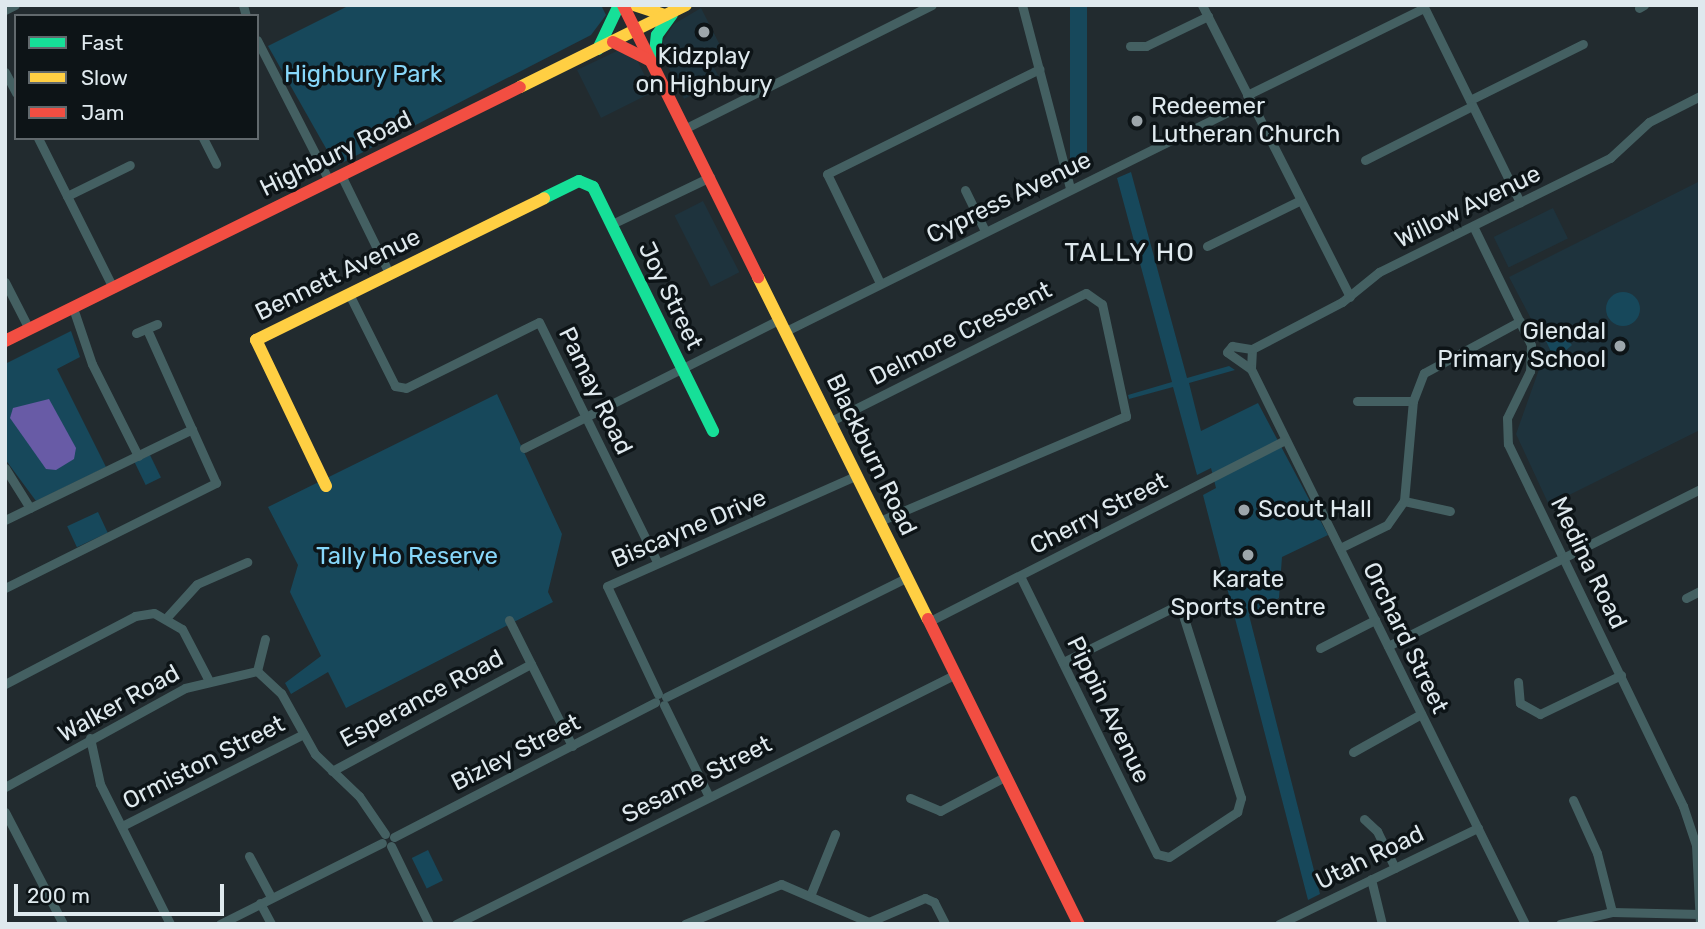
<!DOCTYPE html>
<style>
body{margin:0}
#map{position:relative;width:1705px;height:929px;overflow:hidden;background:#222b2f;font-family:Rubik,sans-serif}
div>[style]{position:absolute}
[style*='--x']{left:calc(var(--x)*1px);top:calc(var(--y)*1px);width:calc(var(--w)*1px);rotate:calc(var(--a)*1deg)}
.built>*{inset:0;background:#1e333d;transform-origin:0 0}
.green>*{inset:0;background:#17485b;transform-origin:0 0}
.round{border-radius:50%}
.water>*{inset:0;background:#685ba6}
.street>*{height:9px;margin:-4.5px;padding:0 4.5px;transform-origin:4.5px;border-radius:4.5px;background:#446062}
.fast>*{height:12px;margin:-6px;padding:0 6px;transform-origin:6px;border-radius:6px;background:#16e098}
.slow>*{height:12px;margin:-6px;padding:0 6px;transform-origin:6px;border-radius:6px;background:#ffcf43}
.jam>*{height:12px;margin:-6px;padding:0 6px;transform-origin:6px;border-radius:6px;background:#f24e42}
.dots>*{width:19px;height:19px;translate:-50% -50%;box-sizing:border-box;border:4px solid #0d1417;border-radius:50%}
span{translate:-50% -50%;white-space:nowrap;text-align:center;line-height:1.15;-webkit-text-stroke:7px #0d1417;paint-order:stroke}
.poi-label{font-size:24px;color:#dfe9ee}
.left{translate:0 -50%;text-align:left}
.right{translate:-100% -50%;text-align:right}
.park-label{font-size:24px;color:#87d7fa}
.street-label{font-size:24px;color:#dfe9ee}
.neighbourhood-label{font-size:26px;color:#dfe9ee;letter-spacing:2px}
.frame{position:absolute;inset:0;border:7px solid #dfe9ee;pointer-events:none}
.legend{position:absolute;left:14px;top:14px;width:245px;height:126px;box-sizing:border-box;background:#0d1417;border:2px solid #61696d;margin:0;padding:9px 12px;list-style:none;font-size:21px;color:#dfe9ee}
.legend li{display:flex;align-items:center;gap:14px;height:35px}
.legend b{width:35px;border:2px solid #61696d}
.scale{position:absolute;left:14px;top:884px;width:210px;height:32px;box-sizing:border-box;border:4px solid #dfe9ee;border-top:0;padding-left:9px;font-size:21px;line-height:24px;white-space:nowrap;color:#dfe9ee;-webkit-text-stroke:5px #0d1417;paint-order:stroke}
</style>
<div id="map">
<div class="built">
<div style="clip-path:polygon(701px 8px,722px 49px,710px 61px,721px 80px,684px 99px,662px 54px,663px 41px,674px 24px)"></div>
<div style="clip-path:polygon(619px 50px,637px 60px,653px 92px,601px 118px,577px 70px)"></div>
<div style="clip-path:polygon(1700px 181px,1700px 430px,1549px 505px,1516px 434px,1542px 361px,1539px 334px,1509px 277px)"></div>
<div style="left:703px;top:201px;width:80px;height:32px;rotate:63deg"></div>
<div style="left:1553px;top:208px;width:34px;height:66px;rotate:64deg"></div>
</div>
<div class="green">
<div style="clip-path:polygon(350px 5px,601px 5px,606px 15px,591px 35px,336px 166px,268px 46px)"></div>
<div style="left:1070px;top:5px;width:17px;height:159px"></div>
<div style="clip-path:polygon(1131px 172px,1187px 378px,1229px 366px,1235px 370px,1189px 383px,1201px 431px,1258px 403px,1328px 535px,1282px 557px,1279px 598px,1249px 615px,1320px 894px,1308px 900px,1203px 495px,1216px 488px,1211px 468px,1197px 475px,1173px 387px,1129px 399px,1128px 395px,1172px 382px,1117px 178px)"></div>
<div class="round" style="left:1606px;top:292px;width:34px;height:34px"></div>
<div style="clip-path:polygon(71px 331px,80px 357px,57px 369px,106px 467px,36px 501px,5px 459px,5px 364px)"></div>
<div style="clip-path:polygon(1560px 331px,1572px 345px,1555px 360px,1546px 341px)"></div>
<div style="clip-path:polygon(497px 394px,562px 534px,548px 592px,553px 602px,346px 708px,328px 672px,291px 694px,285px 683px,321px 656px,290px 592px,298px 565px,268px 507px)"></div>
<div style="left:150px;top:455px;width:25px;height:17px;rotate:64deg"></div>
<div style="left:98px;top:512px;width:23px;height:34px;rotate:65deg"></div>
<div style="left:428px;top:850px;width:34px;height:18px;rotate:64deg"></div>
</div>
<div class="water">
<div style="clip-path:polygon(49px 399px,76px 448px,74px 459px,56px 470px,46px 469px,10px 418px,13px 408px)"></div>
</div>
<div class="street">
<div style="--x:243;--y:5;--w:11;--a:75"></div>
<div style="--x:1022;--y:5;--w:189;--a:75.3"></div>
<div style="--x:1202;--y:5;--w:327;--a:63.1"></div>
<div style="--x:1423;--y:5;--w:220;--a:63.8"></div>
<div style="--x:1639;--y:8;--w:6;--a:-31"></div>
<div style="--x:5;--y:10;--w:11;--a:-27"></div>
<div style="--x:257;--y:40;--w:158;--a:62.9"></div>
<div style="--x:1130;--y:46;--w:16;--a:0"></div>
<div style="--x:1146;--y:46;--w:69;--a:-25.8"></div>
<div style="--x:5;--y:72;--w:24;--a:62"></div>
<div style="--x:1247;--y:95;--w:197;--a:-26.2"></div>
<div style="--x:1470;--y:100;--w:126;--a:-26.4"></div>
<div style="--x:686;--y:128;--w:275;--a:-26.6"></div>
<div style="--x:38;--y:138;--w:168;--a:63.4"></div>
<div style="--x:203;--y:138;--w:29;--a:63"></div>
<div style="--x:1365;--y:160;--w:120;--a:-26.8"></div>
<div style="--x:341;--y:175;--w:109;--a:63.9"></div>
<div style="--x:965;--y:190;--w:46;--a:64"></div>
<div style="--x:67;--y:196;--w:70;--a:-26.2"></div>
<div style="--x:612;--y:224;--w:109;--a:-25.6"></div>
<div style="--x:1473;--y:226;--w:132;--a:64"></div>
<div style="--x:1531;--y:345;--w:26;--a:92"></div>
<div style="--x:1530;--y:371;--w:52;--a:116.1"></div>
<div style="--x:1507;--y:418;--w:26;--a:88"></div>
<div style="--x:1508;--y:444;--w:402;--a:64.2"></div>
<div style="--x:1683;--y:806;--w:41;--a:71.6"></div>
<div style="--x:1696;--y:845;--w:79;--a:87.1"></div>
<div style="--x:1207;--y:246;--w:102;--a:-26.1"></div>
<div style="--x:5;--y:282;--w:53;--a:62.9"></div>
<div style="--x:880;--y:283;--w:121;--a:-115.9"></div>
<div style="--x:827;--y:174;--w:237;--a:-26.3"></div>
<div style="--x:349;--y:294;--w:103;--a:63.4"></div>
<div style="--x:395;--y:386;--w:11;--a:10"></div>
<div style="--x:406;--y:388;--w:148;--a:-26.4"></div>
<div style="--x:539;--y:322;--w:267;--a:63.8"></div>
<div style="--x:73;--y:308;--w:59;--a:71.3"></div>
<div style="--x:92;--y:364;--w:103;--a:63.4"></div>
<div style="--x:786;--y:331;--w:518;--a:-26.37"></div>
<div style="--x:136;--y:333;--w:23;--a:-23"></div>
<div style="--x:1252;--y:349;--w:20;--a:93"></div>
<div style="--x:1251;--y:369;--w:619;--a:63.72"></div>
<div style="--x:1252;--y:349;--w:102;--a:-27.6"></div>
<div style="--x:1342;--y:302;--w:48;--a:-39"></div>
<div style="--x:1379;--y:272;--w:258;--a:-26.3"></div>
<div style="--x:1610;--y:158;--w:53;--a:-42.7"></div>
<div style="--x:1649;--y:122;--w:57;--a:-27"></div>
<div style="--x:1251;--y:369;--w:29;--a:-145"></div>
<div style="--x:1227;--y:352;--w:8;--a:-50"></div>
<div style="--x:1232;--y:346;--w:20;--a:9"></div>
<div style="--x:1357;--y:401;--w:56;--a:0"></div>
<div style="--x:831;--y:421;--w:285;--a:-26.7"></div>
<div style="--x:1086;--y:293;--w:19;--a:35"></div>
<div style="--x:1102;--y:304;--w:115;--a:77.9"></div>
<div style="--x:1126;--y:416;--w:267;--a:156.9"></div>
<div style="--x:524;--y:448;--w:287;--a:-26.7"></div>
<div style="--x:5;--y:468;--w:47;--a:58"></div>
<div style="--x:1404;--y:501;--w:47;--a:12.3"></div>
<div style="--x:5;--y:520;--w:208;--a:-25.9"></div>
<div style="--x:1340;--y:548;--w:52;--a:-26.1"></div>
<div style="--x:1387;--y:525;--w:29;--a:-55"></div>
<div style="--x:1404;--y:501;--w:100;--a:-84.9"></div>
<div style="--x:1413;--y:401;--w:30;--a:-69"></div>
<div style="--x:1424;--y:373;--w:109;--a:-28.4"></div>
<div style="--x:1020;--y:576;--w:310;--a:63.8"></div>
<div style="--x:1157;--y:854;--w:12;--a:14"></div>
<div style="--x:1169;--y:857;--w:82;--a:-33.5"></div>
<div style="--x:1237;--y:812;--w:15;--a:-74"></div>
<div style="--x:1241;--y:798;--w:195;--a:-107.6"></div>
<div style="--x:1182;--y:612;--w:11;--a:-158"></div>
<div style="--x:1172;--y:608;--w:122;--a:153.6"></div>
<div style="--x:5;--y:588;--w:236;--a:-26.5"></div>
<div style="--x:216;--y:483;--w:166;--a:-114.2"></div>
<div style="--x:1686;--y:598;--w:16;--a:-27"></div>
<div style="--x:168;--y:616;--w:43;--a:-47.8"></div>
<div style="--x:197;--y:584;--w:55;--a:-23.7"></div>
<div style="--x:509;--y:620;--w:141;--a:63.4"></div>
<div style="--x:930;--y:621;--w:398;--a:-27"></div>
<div style="--x:1388;--y:646;--w:349;--a:-26.7"></div>
<div style="--x:1320;--y:648;--w:62;--a:-27"></div>
<div style="--x:257;--y:671;--w:33;--a:43"></div>
<div style="--x:281;--y:693;--w:70;--a:60.9"></div>
<div style="--x:315;--y:754;--w:61;--a:43.7"></div>
<div style="--x:359;--y:796;--w:46;--a:55.6"></div>
<div style="--x:257;--y:671;--w:33;--a:-76"></div>
<div style="--x:1518;--y:682;--w:21;--a:85"></div>
<div style="--x:1520;--y:703;--w:23;--a:29"></div>
<div style="--x:1540;--y:714;--w:90;--a:-25.7"></div>
<div style="--x:5;--y:684;--w:147;--a:-27.6"></div>
<div style="--x:135;--y:616;--w:19;--a:-9"></div>
<div style="--x:154;--y:613;--w:32;--a:30"></div>
<div style="--x:182;--y:629;--w:56;--a:62.5"></div>
<div style="--x:658;--y:694;--w:119;--a:-115.3"></div>
<div style="--x:607;--y:586;--w:274;--a:-23.9"></div>
<div style="--x:666;--y:697;--w:270;--a:-26.4"></div>
<div style="--x:664;--y:705;--w:100;--a:63.9"></div>
<div style="--x:90;--y:738;--w:47;--a:77.7"></div>
<div style="--x:100;--y:784;--w:157;--a:63.4"></div>
<div style="--x:1353;--y:752;--w:78;--a:-29.2"></div>
<div style="--x:332;--y:771;--w:226;--a:-28.3"></div>
<div style="--x:5;--y:787;--w:205;--a:-28.8"></div>
<div style="--x:185;--y:688;--w:74;--a:-13.3"></div>
<div style="--x:910;--y:798;--w:33;--a:23"></div>
<div style="--x:940;--y:811;--w:75;--a:-27.9"></div>
<div style="--x:1573;--y:800;--w:58;--a:65.6"></div>
<div style="--x:1597;--y:853;--w:61;--a:75.7"></div>
<div style="--x:5;--y:812;--w:126;--a:62.6"></div>
<div style="--x:1364;--y:819;--w:18;--a:43"></div>
<div style="--x:1377;--y:831;--w:41;--a:64.1"></div>
<div style="--x:122;--y:826;--w:203;--a:-26.9"></div>
<div style="--x:394;--y:837;--w:294;--a:-27.3"></div>
<div style="--x:391;--y:846;--w:87;--a:64"></div>
<div style="--x:249;--y:856;--w:47;--a:61.8"></div>
<div style="--x:1371;--y:879;--w:46;--a:76.3"></div>
<div style="--x:810;--y:896;--w:67;--a:-68"></div>
<div style="--x:260;--y:903;--w:24;--a:62"></div>
<div style="--x:220;--y:924;--w:181;--a:-26.6"></div>
<div style="--x:456;--y:924;--w:559;--a:-26.57"></div>
<div style="--x:685;--y:924;--w:104;--a:-22.6"></div>
<div style="--x:781;--y:884;--w:96;--a:23.4"></div>
<div style="--x:869;--y:922;--w:61;--a:-23.2"></div>
<div style="--x:925;--y:898;--w:10;--a:24"></div>
<div style="--x:934;--y:902;--w:25;--a:63"></div>
<div style="--x:1279;--y:924;--w:221;--a:-25.8"></div>
<div style="--x:1560;--y:924;--w:53;--a:-13"></div>
<div style="--x:1612;--y:912;--w:88;--a:1.3"></div>
</div>
<div class="fast">
<div style="--x:598;--y:49;--w:49;--a:-64.5"></div>
<div style="--x:654;--y:62;--w:27;--a:-84"></div>
<div style="--x:657;--y:35;--w:26;--a:-54"></div>
<div style="--x:544;--y:198;--w:39;--a:-26"></div>
<div style="--x:579;--y:181;--w:15;--a:23"></div>
<div style="--x:593;--y:187;--w:272;--a:63.8"></div>
</div>
<div class="slow">
<div style="--x:634;--y:5;--w:33;--a:18"></div>
<div style="--x:520;--y:87;--w:185;--a:-26.3"></div>
<div style="--x:758;--y:277;--w:382;--a:63.6"></div>
<div style="--x:326;--y:486;--w:162;--a:-115.6"></div>
<div style="--x:256;--y:340;--w:321;--a:-26.2"></div>
</div>
<div class="jam">
<div style="--x:623;--y:5;--w:304;--a:63.6"></div>
<div style="--x:613;--y:42;--w:40;--a:26.6"></div>
<div style="--x:5;--y:341;--w:574;--a:-26.25"></div>
<div style="--x:928;--y:619;--w:340;--a:63.7"></div>
</div>
<div class="dots">
<div style="left:704px;top:32px;background:#9da6ab"></div>
<div style="left:1137px;top:121px;background:#9da6ab"></div>
<div style="left:1620px;top:346px;background:#9da6ab"></div>
<div style="left:1244px;top:510px;background:#9da6ab"></div>
<div style="left:1248px;top:555px;background:#9da6ab"></div>
</div>
<div class="poi-label">
<span style="left:704px;top:71px">Kidzplay<br>on Highbury</span>
<span class="left" style="left:1151px;top:121px">Redeemer<br>Lutheran Church</span>
<span class="right" style="left:1606px;top:346px">Glendal<br>Primary School</span>
<span class="left" style="left:1258px;top:510px">Scout Hall</span>
<span style="left:1248px;top:594px">Karate<br>Sports Centre</span>
</div>
<div class="park-label">
<span style="left:363px;top:75px">Highbury Park</span>
<span style="left:407px;top:557px">Tally Ho Reserve</span>
</div>
<div class="street-label">
<span style="left:336px;top:154px;rotate:-26deg">Highbury Road</span>
<span style="left:1009px;top:198px;rotate:-26deg">Cypress Avenue</span>
<span style="left:1468px;top:207px;rotate:-26deg">Willow Avenue</span>
<span style="left:338px;top:275px;rotate:-26deg">Bennett Avenue</span>
<span style="left:670px;top:296px;rotate:64deg">Joy Street</span>
<span style="left:961px;top:334px;rotate:-27deg">Delmore Crescent</span>
<span style="left:595px;top:391px;rotate:64deg">Pamay Road</span>
<span style="left:871px;top:455px;rotate:64deg">Blackburn Road</span>
<span style="left:1099px;top:514px;rotate:-27deg">Cherry Street</span>
<span style="left:689px;top:529px;rotate:-23deg">Biscayne Drive</span>
<span style="left:1588px;top:563px;rotate:64deg">Medina Road</span>
<span style="left:1405px;top:638px;rotate:64deg">Orchard Street</span>
<span style="left:422px;top:699px;rotate:-28deg">Esperance Road</span>
<span style="left:119px;top:704px;rotate:-29deg">Walker Road</span>
<span style="left:1108px;top:710px;rotate:64deg">Pippin Avenue</span>
<span style="left:516px;top:753px;rotate:-27deg">Bizley Street</span>
<span style="left:204px;top:763px;rotate:-27deg">Ormiston Street</span>
<span style="left:697px;top:780px;rotate:-27deg">Sesame Street</span>
<span style="left:1370px;top:858px;rotate:-26deg">Utah Road</span>
</div>
<div class="neighbourhood-label">
<span style="left:1130px;top:253px">TALLY HO</span>
</div>
<div class="frame"></div>
<ul class="legend">
<li><b style="height:9px;background:#16e098"></b>Fast</li>
<li><b style="height:9px;background:#ffcf43"></b>Slow</li>
<li><b style="height:9px;background:#f24e42"></b>Jam</li>
</ul>
<div class="scale">200 m</div>
</div>
